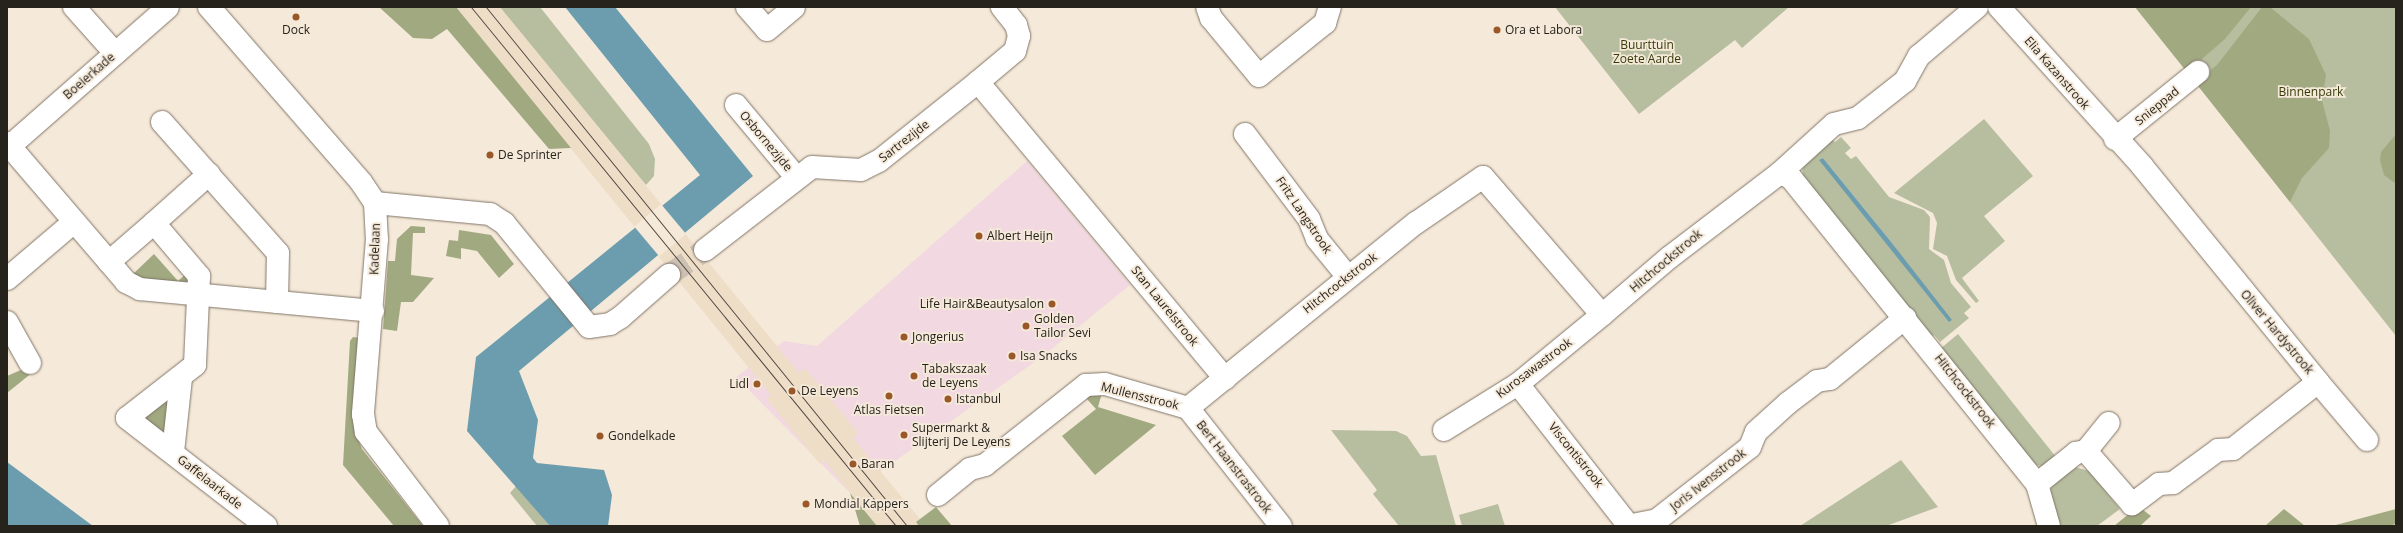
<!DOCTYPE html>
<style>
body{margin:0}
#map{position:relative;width:2403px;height:533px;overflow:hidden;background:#f5e9d9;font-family:"Open Sans",sans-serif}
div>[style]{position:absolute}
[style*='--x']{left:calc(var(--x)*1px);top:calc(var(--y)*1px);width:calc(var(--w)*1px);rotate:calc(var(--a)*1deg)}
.commercial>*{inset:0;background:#f2d9e1}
.built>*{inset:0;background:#eeddc7}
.green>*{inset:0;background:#b7be9f}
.forest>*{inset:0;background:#a1a980}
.water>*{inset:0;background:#6c9dae}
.pier>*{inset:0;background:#f5e9d9;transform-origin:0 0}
.minor-tunnel>*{height:22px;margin-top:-11px;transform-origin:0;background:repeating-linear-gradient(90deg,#ccc1b3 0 22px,transparent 0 33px)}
.roads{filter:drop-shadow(0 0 1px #807568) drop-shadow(0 0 1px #807568)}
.minor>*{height:22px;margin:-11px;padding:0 11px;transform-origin:11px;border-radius:11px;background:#fff}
.tertiary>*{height:22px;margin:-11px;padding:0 11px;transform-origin:11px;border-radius:11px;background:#fff}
.tram>*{height:1px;margin:-0.5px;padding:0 0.5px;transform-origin:0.5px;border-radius:0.5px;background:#514b43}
.dots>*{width:11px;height:11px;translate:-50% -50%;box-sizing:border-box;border:2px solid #f5e9d9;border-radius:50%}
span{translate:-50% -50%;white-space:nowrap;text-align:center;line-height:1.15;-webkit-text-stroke:3.5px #f5e9d9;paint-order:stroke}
.poi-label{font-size:12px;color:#26221c}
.left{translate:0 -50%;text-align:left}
.right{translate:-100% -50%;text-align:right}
.park-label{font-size:12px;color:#343b08}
.street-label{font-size:12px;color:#26221c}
.frame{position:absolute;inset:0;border:8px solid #26221c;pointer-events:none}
</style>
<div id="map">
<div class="commercial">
<div style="clip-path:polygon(1027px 161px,1130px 285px,1043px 356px,850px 493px,736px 377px,784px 341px,817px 346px)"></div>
</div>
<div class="built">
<div style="clip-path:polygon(456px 7px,500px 7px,799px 373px,805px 368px,858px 433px,853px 438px,920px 519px,916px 522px,919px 526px,877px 526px,824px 460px,820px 464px,767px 399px,771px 395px)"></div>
</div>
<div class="green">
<div style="clip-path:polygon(500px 7px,540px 7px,649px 144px,655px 159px,654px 176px,646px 185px)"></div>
<div style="clip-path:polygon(1555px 7px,1789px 7px,1742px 48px,1735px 40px,1639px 114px)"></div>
<div style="clip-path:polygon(2135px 7px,2396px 7px,2396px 336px,2187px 72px)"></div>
<div style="clip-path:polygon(1984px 119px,2033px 176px,1984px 216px,2005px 241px,1962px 278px,1979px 301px,1976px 303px,1956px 280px,1947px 256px,1933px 249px,1937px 223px,1933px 213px,1894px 193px)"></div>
<div style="clip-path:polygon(evenodd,1841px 137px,1851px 148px,1845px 153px,1851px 159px,1856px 156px,1889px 197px,1924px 210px,1930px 217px,1929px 249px,1944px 260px,1951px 283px,1971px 307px,1964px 313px,1969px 318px,1940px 342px,1934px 335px,1931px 338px,1803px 180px,1802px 164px,1830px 138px,1835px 142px,1841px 137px,1823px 158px,1888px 238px,1950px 322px,1820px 160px,1823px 158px)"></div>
<div style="clip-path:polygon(1958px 334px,2056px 457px,2044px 467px,2033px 464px,1940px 349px)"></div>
<div style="clip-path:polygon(1331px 430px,1396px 431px,1407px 436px,1421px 456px,1436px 455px,1456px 526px,1399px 526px,1373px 494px,1377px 490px)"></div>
<div style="clip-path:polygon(1901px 460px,1938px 507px,1886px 526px,1800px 526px)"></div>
<div style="clip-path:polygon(2075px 467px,2089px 471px,2120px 509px,2097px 526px,2058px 526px,2049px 493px,2053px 485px)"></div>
<div style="clip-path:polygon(517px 485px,550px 526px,537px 526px,510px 493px)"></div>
<div style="clip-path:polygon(1498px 504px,1505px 526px,1462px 526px,1459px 515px)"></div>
</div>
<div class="forest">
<div style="clip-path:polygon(379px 7px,456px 7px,571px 148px,549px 149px,447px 29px,432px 39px,413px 38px)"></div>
<div style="clip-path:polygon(2135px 7px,2251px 7px,2225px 39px,2187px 72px)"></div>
<div style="clip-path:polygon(2262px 7px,2270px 7px,2309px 39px,2326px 75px,2322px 100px,2330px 131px,2329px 148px,2302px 178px,2290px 202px,2195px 82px,2217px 65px)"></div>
<div style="clip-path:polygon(2396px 134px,2396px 184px,2384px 175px,2380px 160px,2381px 152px)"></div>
<div style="clip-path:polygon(411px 226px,425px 227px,425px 233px,413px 233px,411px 275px,434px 278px,413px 302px,401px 302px,397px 331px,383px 329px,388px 261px,395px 261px,397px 239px)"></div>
<div style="clip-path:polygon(459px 230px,491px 235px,514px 264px,499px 278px,477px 251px,461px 248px,461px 259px,446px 256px,449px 240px,458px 241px)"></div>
<div style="clip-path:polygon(154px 254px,178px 281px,188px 272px,197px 285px,157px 285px,133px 274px)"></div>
<div style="clip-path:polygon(353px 337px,361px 338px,357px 436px,362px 449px,423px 526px,394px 526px,343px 465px,350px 341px)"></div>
<div style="clip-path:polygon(28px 367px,33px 372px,7px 393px,7px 376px)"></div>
<div style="clip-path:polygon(1093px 392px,1102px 393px,1098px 407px,1156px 425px,1095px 475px,1062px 436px,1096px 409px,1086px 398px)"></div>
<div style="clip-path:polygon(166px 402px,170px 404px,169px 432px,161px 435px,144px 422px,144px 416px)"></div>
<div style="clip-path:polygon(850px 493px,877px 526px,860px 526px)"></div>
<div style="clip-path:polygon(936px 507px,952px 526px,919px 526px,916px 522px)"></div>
<div style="clip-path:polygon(2284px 509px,2305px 526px,2265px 526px)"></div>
<div style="clip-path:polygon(2396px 509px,2396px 524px,2389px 526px,2332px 526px)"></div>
<div style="clip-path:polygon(2143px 510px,2151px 516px,2140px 526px,2114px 526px,2130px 513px)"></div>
</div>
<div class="water">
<div style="clip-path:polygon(565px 7px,615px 7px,753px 176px,519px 371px,538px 420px,533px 458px,537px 463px,604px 470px,612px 495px,608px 526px,550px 526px,467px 431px,476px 357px,700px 175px)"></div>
<div style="clip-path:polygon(1823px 158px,1888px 238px,1952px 320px,1949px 322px,1819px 160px)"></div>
<div style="clip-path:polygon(7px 462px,93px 526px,7px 526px)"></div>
</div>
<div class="pier">
<div style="left:661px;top:204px;width:39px;height:35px;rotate:50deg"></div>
</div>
<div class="minor-tunnel">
<div style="--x:669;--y:275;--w:44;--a:-34.8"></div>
</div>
<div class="roads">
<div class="minor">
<div style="--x:74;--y:7;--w:62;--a:48.3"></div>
<div style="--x:747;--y:7;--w:30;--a:49"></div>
<div style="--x:767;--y:30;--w:35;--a:-40"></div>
<div style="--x:1207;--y:7;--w:12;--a:70"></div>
<div style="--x:1211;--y:18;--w:75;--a:50.4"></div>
<div style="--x:1259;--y:76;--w:85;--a:-38.8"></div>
<div style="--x:1325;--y:23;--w:17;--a:-73"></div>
<div style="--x:1999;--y:7;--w:214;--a:48"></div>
<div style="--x:2142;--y:166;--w:279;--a:50.8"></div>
<div style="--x:2318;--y:382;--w:108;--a:141.8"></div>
<div style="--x:2233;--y:449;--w:15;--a:176"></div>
<div style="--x:2218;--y:450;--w:56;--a:143.7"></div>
<div style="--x:2173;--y:483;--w:14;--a:176"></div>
<div style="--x:2159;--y:484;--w:34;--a:143"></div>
<div style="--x:2132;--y:504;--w:70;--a:-131"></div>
<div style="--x:2086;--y:451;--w:10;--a:169"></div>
<div style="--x:2076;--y:453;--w:50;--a:141.5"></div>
<div style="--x:978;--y:82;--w:386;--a:50.2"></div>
<div style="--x:736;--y:105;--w:94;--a:50.2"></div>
<div style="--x:162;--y:122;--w:175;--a:48.5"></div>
<div style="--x:278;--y:253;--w:49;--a:91.2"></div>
<div style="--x:1245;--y:134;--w:106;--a:53"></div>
<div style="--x:1309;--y:219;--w:22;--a:68"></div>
<div style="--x:1317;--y:239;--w:49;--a:50.8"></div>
<div style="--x:2115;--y:139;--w:107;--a:-38.9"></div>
<div style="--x:7;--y:143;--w:183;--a:49.4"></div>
<div style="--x:126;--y:282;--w:16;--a:27"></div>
<div style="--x:140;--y:289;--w:234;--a:5.4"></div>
<div style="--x:10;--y:146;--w:210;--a:-41.3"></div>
<div style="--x:1780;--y:173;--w:73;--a:-42.2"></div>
<div style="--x:1834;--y:124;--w:25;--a:-14"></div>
<div style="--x:1858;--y:118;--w:60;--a:-38.2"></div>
<div style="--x:1905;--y:81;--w:29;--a:-61"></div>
<div style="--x:1919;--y:56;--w:76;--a:-40.2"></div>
<div style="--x:209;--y:174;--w:74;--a:138.3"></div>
<div style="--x:154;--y:223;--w:70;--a:49.7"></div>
<div style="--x:199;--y:276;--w:89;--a:92.6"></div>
<div style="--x:195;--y:365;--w:86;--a:142.1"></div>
<div style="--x:127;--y:418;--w:176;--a:37.8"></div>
<div style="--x:375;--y:203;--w:116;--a:5.5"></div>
<div style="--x:490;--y:214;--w:17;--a:33"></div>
<div style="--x:504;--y:223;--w:134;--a:50.7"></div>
<div style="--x:589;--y:327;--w:21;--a:-8"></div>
<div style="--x:610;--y:324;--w:13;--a:-32"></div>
<div style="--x:621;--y:317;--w:64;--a:-41.2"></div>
<div style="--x:705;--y:250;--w:135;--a:-37.8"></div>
<div style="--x:812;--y:167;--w:49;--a:3.5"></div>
<div style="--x:861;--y:170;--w:20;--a:-27"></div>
<div style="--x:879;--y:161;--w:127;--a:-38.6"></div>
<div style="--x:978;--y:82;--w:48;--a:-40"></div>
<div style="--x:1015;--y:51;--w:16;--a:-75"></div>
<div style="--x:1019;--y:36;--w:11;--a:-105"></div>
<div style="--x:1016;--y:25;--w:23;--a:-128"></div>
<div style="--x:109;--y:262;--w:60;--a:-40.9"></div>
<div style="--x:7;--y:279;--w:88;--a:-40.4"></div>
<div style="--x:7;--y:322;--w:47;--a:60.7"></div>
<div style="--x:2318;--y:382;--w:76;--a:49.8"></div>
<div style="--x:1518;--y:384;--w:180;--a:52"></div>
<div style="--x:1188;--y:408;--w:294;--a:-39.1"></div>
<div style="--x:1416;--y:223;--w:81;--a:-34.5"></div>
<div style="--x:1483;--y:177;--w:182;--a:49.2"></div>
<div style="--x:1602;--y:315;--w:89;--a:-40.5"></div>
<div style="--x:1670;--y:257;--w:138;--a:-37.4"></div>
<div style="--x:1780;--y:173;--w:12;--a:24"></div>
<div style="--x:1791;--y:178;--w:393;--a:51.2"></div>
<div style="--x:2037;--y:484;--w:44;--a:74.1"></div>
<div style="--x:1188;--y:408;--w:150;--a:51.8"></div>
<div style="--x:1444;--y:430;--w:87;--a:-31.9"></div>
<div style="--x:1518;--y:384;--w:109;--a:-39.4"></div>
<div style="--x:2086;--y:451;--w:36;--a:-51"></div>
<div style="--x:173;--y:452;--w:74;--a:-83.8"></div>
<div style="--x:938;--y:495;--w:41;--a:-39.1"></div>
<div style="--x:970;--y:469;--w:16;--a:-15"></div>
<div style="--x:985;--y:465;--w:129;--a:-38.4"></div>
<div style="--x:1086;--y:385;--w:19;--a:-3"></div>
<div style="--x:1105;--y:384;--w:86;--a:16.1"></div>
<div style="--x:1632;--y:525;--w:25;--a:-11"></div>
<div style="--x:1657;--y:520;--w:118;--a:-38.1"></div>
<div style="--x:1750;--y:447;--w:16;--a:-68"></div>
<div style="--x:1756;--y:432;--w:43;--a:-42.2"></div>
<div style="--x:1788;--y:403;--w:36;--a:-37"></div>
<div style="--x:1817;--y:381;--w:13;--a:-9"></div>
<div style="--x:1830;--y:379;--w:97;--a:-39.1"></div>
</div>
<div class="tertiary">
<div style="--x:209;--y:7;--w:232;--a:49"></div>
<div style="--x:361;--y:182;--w:25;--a:56"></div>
<div style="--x:375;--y:203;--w:36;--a:87"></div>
<div style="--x:377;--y:239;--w:176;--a:94.6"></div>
<div style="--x:363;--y:414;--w:18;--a:81"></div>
<div style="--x:366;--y:432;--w:118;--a:52.5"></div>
</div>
</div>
<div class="tram">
<div style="--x:471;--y:7;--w:671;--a:50.69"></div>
<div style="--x:486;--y:7;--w:668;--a:50.95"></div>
</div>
<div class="dots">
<div style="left:296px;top:17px;background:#9a5727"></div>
<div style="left:1497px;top:30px;background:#9a5727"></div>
<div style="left:490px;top:155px;background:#9a5727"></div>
<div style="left:979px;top:236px;background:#9a5727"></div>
<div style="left:1052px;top:304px;background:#9a5727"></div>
<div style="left:1026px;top:326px;background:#9a5727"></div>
<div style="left:904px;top:337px;background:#9a5727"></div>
<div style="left:1012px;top:356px;background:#9a5727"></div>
<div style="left:914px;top:376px;background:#9a5727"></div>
<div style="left:757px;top:384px;background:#9a5727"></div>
<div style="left:792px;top:391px;background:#9a5727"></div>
<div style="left:889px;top:396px;background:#9a5727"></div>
<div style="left:948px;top:399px;background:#9a5727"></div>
<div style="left:904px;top:435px;background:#9a5727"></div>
<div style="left:600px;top:436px;background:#9a5727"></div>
<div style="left:853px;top:464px;background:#9a5727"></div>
<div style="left:806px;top:504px;background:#9a5727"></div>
</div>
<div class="poi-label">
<span style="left:296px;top:30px">Dock</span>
<span class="left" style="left:1505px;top:30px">Ora et Labora</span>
<span class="left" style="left:498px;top:155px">De Sprinter</span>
<span class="left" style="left:987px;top:236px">Albert Heijn</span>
<span class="right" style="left:1044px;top:304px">Life Hair&amp;Beautysalon</span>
<span class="left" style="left:1034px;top:326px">Golden<br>Tailor Sevi</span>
<span class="left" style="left:912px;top:337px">Jongerius</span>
<span class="left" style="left:1020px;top:356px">Isa Snacks</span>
<span class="left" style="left:922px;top:376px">Tabakszaak<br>de Leyens</span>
<span class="right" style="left:749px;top:384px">Lidl</span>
<span class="left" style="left:801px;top:391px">De Leyens</span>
<span class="left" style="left:956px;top:399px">Istanbul</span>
<span style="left:889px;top:410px">Atlas Fietsen</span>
<span class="left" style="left:912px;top:435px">Supermarkt &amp;<br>Slijterij De Leyens</span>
<span class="left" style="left:608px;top:436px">Gondelkade</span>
<span class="left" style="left:861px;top:464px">Baran</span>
<span class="left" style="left:814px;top:504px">Mondial Kappers</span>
</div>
<div class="park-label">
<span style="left:1647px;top:52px">Buurttuin<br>Zoete Aarde</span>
<span style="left:2311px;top:92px">Binnenpark</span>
</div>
<div class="street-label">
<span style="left:2057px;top:73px;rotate:49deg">Elia Kazanstrook</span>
<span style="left:89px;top:76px;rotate:-41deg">Boeierkade</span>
<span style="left:2157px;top:106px;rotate:-39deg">Snieppad</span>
<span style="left:766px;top:141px;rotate:50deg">Osbornezijde</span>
<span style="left:904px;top:141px;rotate:-38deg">Sartrezijde</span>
<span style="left:1304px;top:215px;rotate:56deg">Fritz Langstrook</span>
<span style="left:375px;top:249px;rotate:-88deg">Kadelaan</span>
<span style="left:1666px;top:261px;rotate:-40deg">Hitchcockstrook</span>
<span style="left:1340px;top:283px;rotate:-38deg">Hitchcockstrook</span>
<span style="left:1165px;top:306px;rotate:51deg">Stan Laurelstrook</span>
<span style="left:2277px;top:332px;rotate:50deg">Oliver Hardystrook</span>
<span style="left:1534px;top:368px;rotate:-37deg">Kurosawastrook</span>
<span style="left:1965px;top:391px;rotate:52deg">Hitchcockstrook</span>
<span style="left:1140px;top:396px;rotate:14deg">Mullensstrook</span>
<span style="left:1576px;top:455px;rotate:51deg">Viscontistrook</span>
<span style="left:1234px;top:467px;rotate:52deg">Bert Haanstrastrook</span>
<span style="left:1708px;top:480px;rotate:-38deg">Joris Ivensstrook</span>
<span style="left:210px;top:482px;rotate:38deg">Gaffelaarkade</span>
</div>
<div class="frame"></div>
</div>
